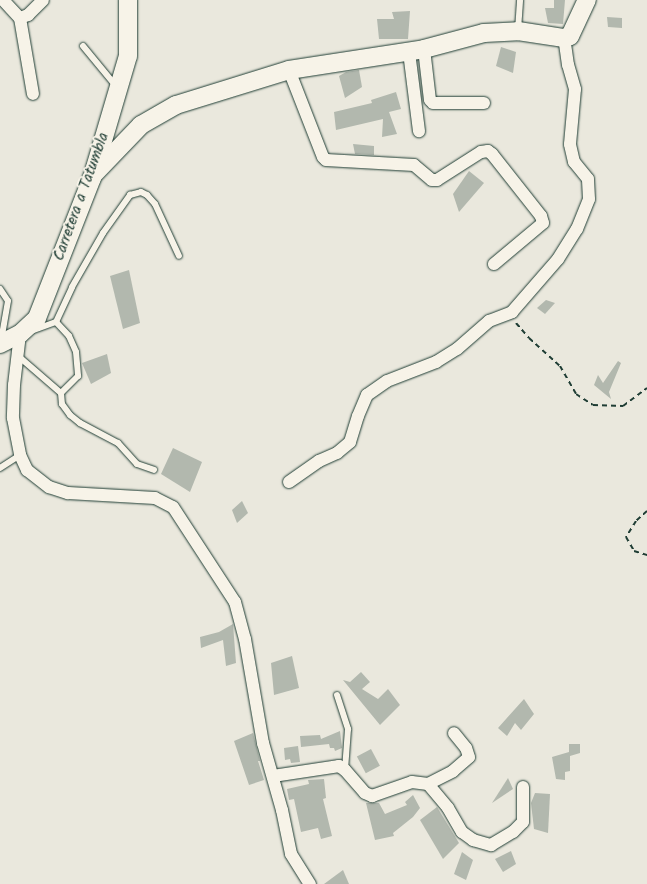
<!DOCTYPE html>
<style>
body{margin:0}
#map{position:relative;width:647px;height:884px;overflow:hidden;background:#eae8dd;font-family:Kalam,sans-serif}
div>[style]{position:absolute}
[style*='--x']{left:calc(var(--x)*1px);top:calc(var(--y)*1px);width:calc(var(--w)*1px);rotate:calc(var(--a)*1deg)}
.building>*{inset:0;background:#b2b8ae;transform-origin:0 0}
.path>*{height:2px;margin-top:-1px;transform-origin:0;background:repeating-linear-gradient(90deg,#1f3d34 0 5px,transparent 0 9px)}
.roads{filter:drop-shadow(0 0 1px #1f3d34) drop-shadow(0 0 1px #1f3d34)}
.lane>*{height:6px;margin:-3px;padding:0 3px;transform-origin:3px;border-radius:3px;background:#f7f3e8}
.street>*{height:12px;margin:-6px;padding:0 6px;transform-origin:6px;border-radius:6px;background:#f7f3e8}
.secondary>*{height:18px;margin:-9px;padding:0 9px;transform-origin:9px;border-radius:9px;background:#f7f3e8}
span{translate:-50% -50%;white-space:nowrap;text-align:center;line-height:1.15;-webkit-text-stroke:4px #f7f3e8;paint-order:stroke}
.street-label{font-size:15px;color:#1f3d34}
</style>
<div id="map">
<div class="building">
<div style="clip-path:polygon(554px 0,565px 0,563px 24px,548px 23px,545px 8px,554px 8px)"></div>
<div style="clip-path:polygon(410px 11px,408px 39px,379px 39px,377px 19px,394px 19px,392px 12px)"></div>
<div style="clip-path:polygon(607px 17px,622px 18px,622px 28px,608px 27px)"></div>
<div style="clip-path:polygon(501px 47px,516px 52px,513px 73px,496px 66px)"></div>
<div style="clip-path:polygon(359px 70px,362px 87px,345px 98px,339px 76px,346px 72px)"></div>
<div style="clip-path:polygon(396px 92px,401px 109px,389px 112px,397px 134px,382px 137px,383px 119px,336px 130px,334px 112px,372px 103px,371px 100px)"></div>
<div style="clip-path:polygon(353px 144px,374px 146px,374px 155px,355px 154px)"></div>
<div style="clip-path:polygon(469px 171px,484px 183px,459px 212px,453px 194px)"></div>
<div style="clip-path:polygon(129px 270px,140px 323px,123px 329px,110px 276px)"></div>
<div style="clip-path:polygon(546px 300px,555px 303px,545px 314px,537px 308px)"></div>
<div style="clip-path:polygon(107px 354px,111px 373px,91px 384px,82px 363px)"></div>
<div style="clip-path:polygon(618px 361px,621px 363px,609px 392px,611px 399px,594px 385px,598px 375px,603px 383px)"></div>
<div style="clip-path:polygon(173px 448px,202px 462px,190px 492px,161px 474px)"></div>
<div style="clip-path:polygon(242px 501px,248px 513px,237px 523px,232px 510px)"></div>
<div style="clip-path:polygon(233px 624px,236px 663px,226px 666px,223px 640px,201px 648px,200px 637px,219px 632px)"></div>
<div style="clip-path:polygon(292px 656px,299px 688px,274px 695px,271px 663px)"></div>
<div style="clip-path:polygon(361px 672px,370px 682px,362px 689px,378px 699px,388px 689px,400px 705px,380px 725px,343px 680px,350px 682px)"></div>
<div style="clip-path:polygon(524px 699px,534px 714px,521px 730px,515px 723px,507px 736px,498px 728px)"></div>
<div style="clip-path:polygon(340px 731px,342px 748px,335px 751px,334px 748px,330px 748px,329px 744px,301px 747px,300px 736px,320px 735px,321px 739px)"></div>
<div style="clip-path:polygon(253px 733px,260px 761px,258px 761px,264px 780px,249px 785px,234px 741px)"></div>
<div style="clip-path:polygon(569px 744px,580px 744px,580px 753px,570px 756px,570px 771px,565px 772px,565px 780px,556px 779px,552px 757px,569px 752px)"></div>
<div style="clip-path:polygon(298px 746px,300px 762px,291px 763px,290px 759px,285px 760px,284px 748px)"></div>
<div style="left:371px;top:749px;width:19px;height:16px;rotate:62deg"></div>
<div style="clip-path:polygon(508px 778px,513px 789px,492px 803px)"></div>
<div style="clip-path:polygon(324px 779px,326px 798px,323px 799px,332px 836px,321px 839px,318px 828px,301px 832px,294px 799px,289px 800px,287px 789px,309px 784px,308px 780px)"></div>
<div style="clip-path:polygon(535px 793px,550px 794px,548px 833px,534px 829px,531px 803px)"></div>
<div style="clip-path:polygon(413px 795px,420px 808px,413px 817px,393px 833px,394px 836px,375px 840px,366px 803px,379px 803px,385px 814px,407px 805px,405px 802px)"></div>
<div style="clip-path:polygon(437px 807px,459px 843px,443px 859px,420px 820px)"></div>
<div style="clip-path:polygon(511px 851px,516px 864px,503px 872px,495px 859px)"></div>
<div style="clip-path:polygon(462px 852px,473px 860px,466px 880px,454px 874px)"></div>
<div style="clip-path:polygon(343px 870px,349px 884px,324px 884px)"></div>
</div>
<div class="path">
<div style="--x:516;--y:323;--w:20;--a:49"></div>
<div style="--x:529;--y:338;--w:42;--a:42.1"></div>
<div style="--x:560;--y:366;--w:32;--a:60"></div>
<div style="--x:576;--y:394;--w:20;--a:33"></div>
<div style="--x:593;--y:405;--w:30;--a:2"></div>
<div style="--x:623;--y:406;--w:30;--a:-37"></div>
<div style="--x:647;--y:511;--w:15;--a:138"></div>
<div style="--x:636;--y:521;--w:19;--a:122"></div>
<div style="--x:626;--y:537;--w:16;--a:60"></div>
<div style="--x:634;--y:551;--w:14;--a:17"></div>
</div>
<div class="roads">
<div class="lane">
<div style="--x:518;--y:30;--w:30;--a:-86"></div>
<div style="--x:83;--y:46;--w:52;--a:50.5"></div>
<div style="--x:0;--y:289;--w:14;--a:56"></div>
<div style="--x:8;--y:301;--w:41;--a:99.9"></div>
<div style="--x:56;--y:322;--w:19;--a:47"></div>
<div style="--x:69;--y:336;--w:17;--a:66"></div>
<div style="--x:76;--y:352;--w:24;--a:85"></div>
<div style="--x:78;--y:376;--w:24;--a:135"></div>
<div style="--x:31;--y:331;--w:27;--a:-20"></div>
<div style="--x:56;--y:322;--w:38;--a:-65"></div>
<div style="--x:72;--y:287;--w:62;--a:-60.1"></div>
<div style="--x:103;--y:233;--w:47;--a:-54.6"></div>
<div style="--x:130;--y:195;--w:11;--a:-15"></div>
<div style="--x:141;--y:192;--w:7;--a:27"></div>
<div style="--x:147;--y:195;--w:12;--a:48"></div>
<div style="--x:155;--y:204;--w:57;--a:65.2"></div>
<div style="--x:17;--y:355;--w:58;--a:40.8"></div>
<div style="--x:61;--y:393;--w:11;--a:85"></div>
<div style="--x:62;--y:404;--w:14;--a:54"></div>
<div style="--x:70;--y:415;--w:13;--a:39"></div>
<div style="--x:80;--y:423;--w:43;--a:27.8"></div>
<div style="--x:118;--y:443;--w:28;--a:48"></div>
<div style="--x:137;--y:464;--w:18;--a:19"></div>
<div style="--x:0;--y:468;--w:24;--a:-33"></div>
<div style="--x:337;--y:695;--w:36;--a:72"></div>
<div style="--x:348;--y:729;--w:41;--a:94.2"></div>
</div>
<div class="street">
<div style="--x:3;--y:0;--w:25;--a:47"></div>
<div style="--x:20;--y:18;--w:9;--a:-21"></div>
<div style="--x:28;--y:15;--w:21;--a:-45"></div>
<div style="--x:20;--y:18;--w:77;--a:80.3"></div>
<div style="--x:424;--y:49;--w:51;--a:83.3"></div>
<div style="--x:430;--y:100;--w:4;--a:45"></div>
<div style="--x:433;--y:103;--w:51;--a:0"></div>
<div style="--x:409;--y:52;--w:80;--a:82.8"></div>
<div style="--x:289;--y:70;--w:93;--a:68.7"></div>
<div style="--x:323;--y:157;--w:4;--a:45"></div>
<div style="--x:326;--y:160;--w:88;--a:3.3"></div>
<div style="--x:414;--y:165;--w:23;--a:40"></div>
<div style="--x:432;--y:180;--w:5;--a:0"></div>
<div style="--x:437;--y:180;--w:52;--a:-32.5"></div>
<div style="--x:481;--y:152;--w:7;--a:-8"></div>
<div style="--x:488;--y:151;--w:5;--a:37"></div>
<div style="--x:492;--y:154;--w:79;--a:51.7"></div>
<div style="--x:541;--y:216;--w:7;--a:74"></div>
<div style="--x:543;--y:223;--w:64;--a:140.1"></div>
<div style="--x:20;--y:334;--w:51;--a:96.7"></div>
<div style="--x:14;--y:385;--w:33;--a:92"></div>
<div style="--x:13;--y:418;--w:38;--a:79"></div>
<div style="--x:20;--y:455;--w:17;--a:65"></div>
<div style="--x:27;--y:470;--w:28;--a:38"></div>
<div style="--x:49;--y:487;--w:20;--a:18"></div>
<div style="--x:68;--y:493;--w:87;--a:3.3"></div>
<div style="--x:155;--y:498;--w:20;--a:27"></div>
<div style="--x:173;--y:507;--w:113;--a:56.9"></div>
<div style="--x:235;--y:602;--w:38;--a:75"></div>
<div style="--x:245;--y:639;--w:106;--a:80.2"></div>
<div style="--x:263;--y:743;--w:70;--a:74.2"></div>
<div style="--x:282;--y:810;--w:45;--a:78.4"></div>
<div style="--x:291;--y:854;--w:36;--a:58"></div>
<div style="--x:289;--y:482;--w:37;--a:-35"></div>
<div style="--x:319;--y:461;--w:20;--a:-24"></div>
<div style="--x:337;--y:453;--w:17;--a:-40"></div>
<div style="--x:350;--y:442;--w:27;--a:-73"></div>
<div style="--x:358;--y:416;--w:23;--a:-67"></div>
<div style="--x:367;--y:395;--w:24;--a:-35"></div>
<div style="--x:387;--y:381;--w:53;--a:-21.2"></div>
<div style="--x:436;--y:362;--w:25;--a:-32"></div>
<div style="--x:457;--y:349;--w:43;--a:-41.2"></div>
<div style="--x:489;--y:321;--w:25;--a:-21"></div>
<div style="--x:512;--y:312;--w:70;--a:-49"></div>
<div style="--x:558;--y:259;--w:36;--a:-58"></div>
<div style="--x:577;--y:229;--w:32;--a:-68"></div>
<div style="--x:589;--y:199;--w:20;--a:-93"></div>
<div style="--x:588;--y:179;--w:22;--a:-129"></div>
<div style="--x:574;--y:162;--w:18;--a:-103"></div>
<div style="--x:570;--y:144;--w:55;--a:-84.8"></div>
<div style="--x:575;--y:89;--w:25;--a:-106"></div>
<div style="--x:568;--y:65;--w:27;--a:-98"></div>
<div style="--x:273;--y:776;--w:67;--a:-8.6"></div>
<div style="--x:339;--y:766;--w:7;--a:34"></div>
<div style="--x:345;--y:770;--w:30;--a:49"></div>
<div style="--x:365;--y:793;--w:8;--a:23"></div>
<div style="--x:372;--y:796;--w:42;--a:-19.3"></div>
<div style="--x:412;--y:782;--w:16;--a:7"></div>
<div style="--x:428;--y:784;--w:28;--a:-27"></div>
<div style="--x:453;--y:771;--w:21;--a:-41"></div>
<div style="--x:469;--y:757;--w:9;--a:-108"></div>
<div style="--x:466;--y:748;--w:19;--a:-129"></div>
<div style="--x:428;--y:784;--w:31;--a:50"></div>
<div style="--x:448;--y:808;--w:28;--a:60"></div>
<div style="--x:462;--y:832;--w:14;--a:36"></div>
<div style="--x:473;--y:840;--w:19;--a:16"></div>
<div style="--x:491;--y:845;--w:26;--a:-31"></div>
<div style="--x:513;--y:832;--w:14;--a:-45"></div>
<div style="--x:523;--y:822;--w:35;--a:-90"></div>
</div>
<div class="secondary">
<div style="--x:94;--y:174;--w:68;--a:-46.2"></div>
<div style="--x:141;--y:125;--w:40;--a:-29.7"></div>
<div style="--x:176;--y:105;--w:118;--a:-17.2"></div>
<div style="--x:289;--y:70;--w:137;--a:-8.8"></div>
<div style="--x:424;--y:49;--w:62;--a:-14.9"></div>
<div style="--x:484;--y:33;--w:34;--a:-3"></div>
<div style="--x:518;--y:31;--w:47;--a:8.7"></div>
<div style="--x:564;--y:38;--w:6;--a:-18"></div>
<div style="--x:570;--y:36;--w:40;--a:-65"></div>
<div style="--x:0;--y:344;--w:22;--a:-27"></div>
<div style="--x:20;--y:334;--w:23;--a:-43"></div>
<div style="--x:37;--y:318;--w:150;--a:-68.6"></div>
<div style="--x:92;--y:178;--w:127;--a:-73.6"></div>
<div style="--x:128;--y:56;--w:56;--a:-90"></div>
</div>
</div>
<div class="street-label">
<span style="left:82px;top:197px;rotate:-70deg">Carretera a Tatumbla</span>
</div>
</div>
